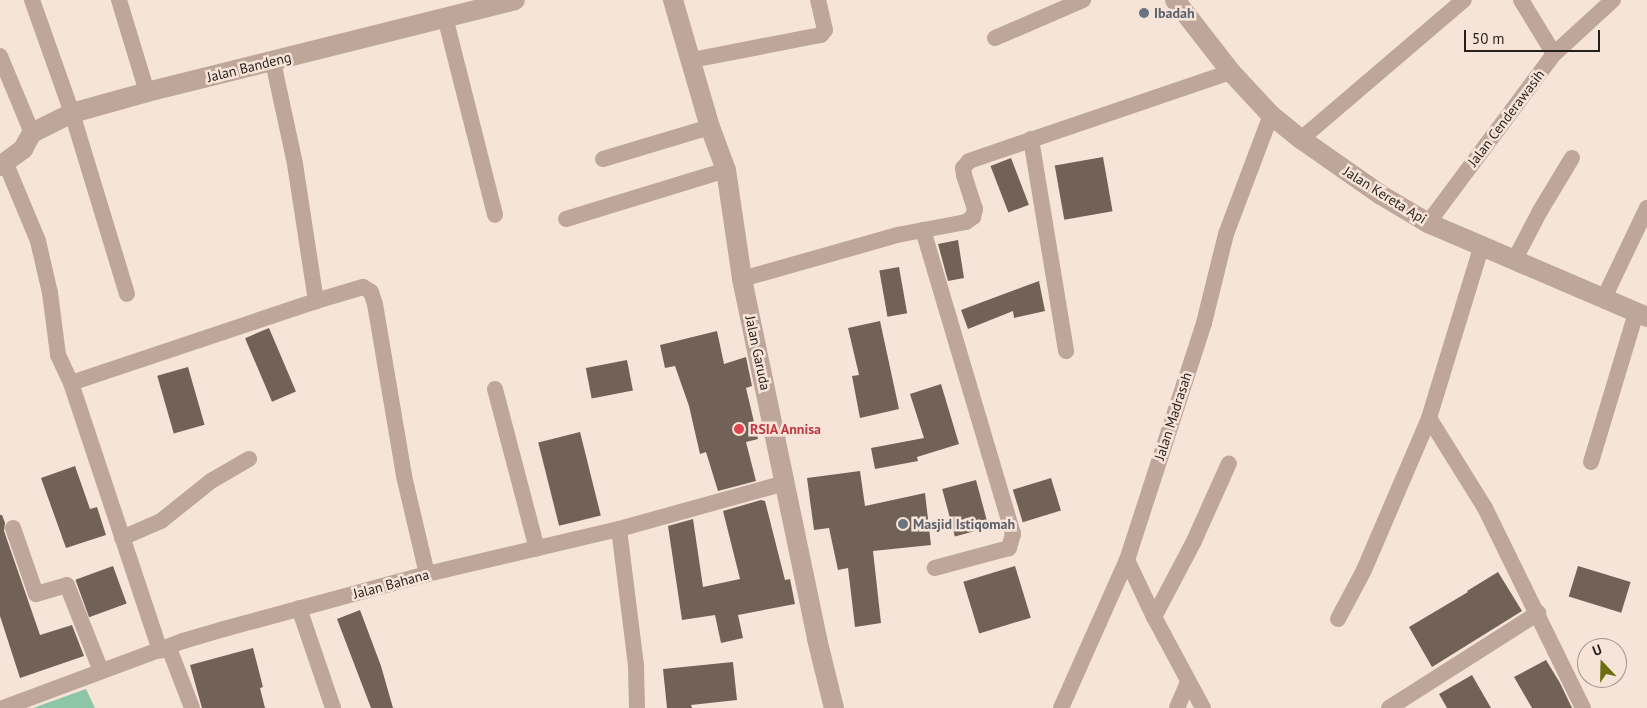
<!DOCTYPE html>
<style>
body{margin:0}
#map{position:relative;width:1647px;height:708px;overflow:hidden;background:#f7e4d9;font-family:"PT Sans",sans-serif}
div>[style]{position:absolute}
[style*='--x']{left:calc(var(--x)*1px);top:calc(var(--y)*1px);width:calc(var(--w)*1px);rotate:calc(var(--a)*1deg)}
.forest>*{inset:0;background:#8dc5a7}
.building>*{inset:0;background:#716157;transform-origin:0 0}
.minor>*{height:16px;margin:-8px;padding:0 8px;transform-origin:8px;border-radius:8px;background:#bea69b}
.tertiary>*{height:20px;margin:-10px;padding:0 10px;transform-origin:10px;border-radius:10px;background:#bea69b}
.dots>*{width:14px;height:14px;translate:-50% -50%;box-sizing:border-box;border:2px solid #f7e4d9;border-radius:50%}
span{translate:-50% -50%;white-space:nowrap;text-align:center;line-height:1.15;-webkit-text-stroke:5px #f7e4d9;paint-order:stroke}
.worship-label{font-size:14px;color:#5b616d;font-weight:700}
.left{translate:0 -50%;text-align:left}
.street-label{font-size:14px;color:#261f1b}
.health-label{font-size:14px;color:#be3a42;font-weight:700}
.north{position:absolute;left:1577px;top:638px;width:50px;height:50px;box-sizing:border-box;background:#f7e4d9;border:1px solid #a3958d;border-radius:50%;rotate:339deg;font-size:14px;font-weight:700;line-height:20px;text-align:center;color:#261f1b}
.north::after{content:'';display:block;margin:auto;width:18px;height:22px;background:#6d6e11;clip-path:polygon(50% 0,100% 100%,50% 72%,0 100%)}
.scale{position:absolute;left:1464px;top:30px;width:136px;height:22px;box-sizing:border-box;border:2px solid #261f1b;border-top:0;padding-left:6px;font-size:15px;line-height:18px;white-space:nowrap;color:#261f1b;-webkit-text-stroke:4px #f7e4d9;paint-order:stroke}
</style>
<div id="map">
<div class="forest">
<div style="clip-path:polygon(86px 689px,95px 708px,33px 708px)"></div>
</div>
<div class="building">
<div style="left:1103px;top:157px;width:55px;height:49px;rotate:80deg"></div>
<div style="left:1011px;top:158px;width:50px;height:22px;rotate:69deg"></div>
<div style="clip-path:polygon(958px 240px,964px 278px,948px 281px,938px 244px)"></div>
<div style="left:899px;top:267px;width:47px;height:20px;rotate:80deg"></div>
<div style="clip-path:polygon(1039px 281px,1045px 311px,1014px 318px,1013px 311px,968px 329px,961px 310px)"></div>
<div style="clip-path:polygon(880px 321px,899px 409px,860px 418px,852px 376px,859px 375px,848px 328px)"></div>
<div style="left:269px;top:328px;width:69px;height:26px;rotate:67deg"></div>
<div style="clip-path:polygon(717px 331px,724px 364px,746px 357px,752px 386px,746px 388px,758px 439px,746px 442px,756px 481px,718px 491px,706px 452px,700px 454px,689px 406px,675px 366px,665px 368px,660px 345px)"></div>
<div style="left:627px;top:360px;width:31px;height:42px;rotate:79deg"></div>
<div style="left:188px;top:367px;width:60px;height:32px;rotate:74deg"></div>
<div style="clip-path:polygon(941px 384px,959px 444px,917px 457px,918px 461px,875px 469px,871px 448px,924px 438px,910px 394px)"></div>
<div style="left:580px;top:432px;width:86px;height:43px;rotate:76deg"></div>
<div style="clip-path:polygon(75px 466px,90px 509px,97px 507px,106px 535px,66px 548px,41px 478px)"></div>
<div style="clip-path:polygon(860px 471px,865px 506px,925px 493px,931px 545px,873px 551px,881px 623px,855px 627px,848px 568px,838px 570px,829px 528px,814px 530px,807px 478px)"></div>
<div style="left:1051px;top:478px;width:34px;height:40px;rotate:73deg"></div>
<div style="left:976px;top:480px;width:49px;height:35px;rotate:75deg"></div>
<div style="clip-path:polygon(761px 500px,765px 501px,785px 580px,790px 579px,795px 604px,738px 615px,743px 638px,721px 643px,715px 615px,682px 620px,668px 526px,693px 519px,703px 587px,740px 579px,723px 511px)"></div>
<div style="clip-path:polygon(0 515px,2px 515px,5px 523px,4px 531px,40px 635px,72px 625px,84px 656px,20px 678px,0 616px)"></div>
<div style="left:113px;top:566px;width:40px;height:40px;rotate:70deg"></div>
<div style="left:1015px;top:566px;width:54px;height:54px;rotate:73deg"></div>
<div style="left:1578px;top:566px;width:55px;height:32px;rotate:17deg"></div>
<div style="clip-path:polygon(1498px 572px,1522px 611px,1432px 667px,1409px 627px,1468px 592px,1467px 591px)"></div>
<div style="clip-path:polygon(360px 610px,381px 666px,393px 708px,371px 708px,337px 619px)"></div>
<div style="clip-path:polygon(253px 648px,263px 687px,260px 688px,265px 708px,202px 708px,190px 665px)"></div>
<div style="clip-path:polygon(1546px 660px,1560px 683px,1572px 708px,1532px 708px,1514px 677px)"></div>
<div style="clip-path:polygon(733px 662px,737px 700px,691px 705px,692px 708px,667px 708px,663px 669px)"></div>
<div style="clip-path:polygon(1472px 675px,1491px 708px,1447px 708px,1439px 694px)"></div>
</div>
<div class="minor">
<div style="--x:32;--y:0;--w:120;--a:70.5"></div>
<div style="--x:72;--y:113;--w:189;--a:73.1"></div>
<div style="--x:119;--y:0;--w:96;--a:73.1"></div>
<div style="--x:1521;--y:0;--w:63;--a:58.6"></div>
<div style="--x:445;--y:17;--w:204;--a:75.8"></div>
<div style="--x:995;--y:38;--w:96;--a:-23.4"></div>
<div style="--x:0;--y:56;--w:83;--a:67.4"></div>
<div style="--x:692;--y:60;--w:131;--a:-11"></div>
<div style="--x:821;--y:35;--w:6;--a:-51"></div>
<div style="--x:825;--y:30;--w:31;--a:-103"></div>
<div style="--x:273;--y:62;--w:104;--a:77.8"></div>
<div style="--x:295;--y:164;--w:139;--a:81.3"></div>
<div style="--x:1031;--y:139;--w:215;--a:80.6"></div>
<div style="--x:1301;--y:139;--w:214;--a:-40.5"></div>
<div style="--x:603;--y:159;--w:112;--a:-16.7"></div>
<div style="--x:6;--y:164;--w:83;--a:67.4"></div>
<div style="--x:38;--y:241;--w:53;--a:77"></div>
<div style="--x:50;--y:293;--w:63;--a:82.6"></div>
<div style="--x:58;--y:355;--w:31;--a:65"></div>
<div style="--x:71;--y:383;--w:282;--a:71.6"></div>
<div style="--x:566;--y:219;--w:167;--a:-17"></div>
<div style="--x:1428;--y:223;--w:211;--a:-53.3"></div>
<div style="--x:1554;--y:54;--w:80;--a:-42.5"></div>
<div style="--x:923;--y:230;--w:317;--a:73.5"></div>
<div style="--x:1013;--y:534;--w:15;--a:106"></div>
<div style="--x:1009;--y:548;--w:77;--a:164.9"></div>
<div style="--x:1515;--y:259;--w:54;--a:-62.5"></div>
<div style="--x:1540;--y:211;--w:62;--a:-58.9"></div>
<div style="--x:742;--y:279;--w:161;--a:-15.8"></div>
<div style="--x:897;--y:235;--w:70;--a:-10.7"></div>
<div style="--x:966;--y:222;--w:9;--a:-36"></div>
<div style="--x:973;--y:217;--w:8;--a:-76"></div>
<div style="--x:975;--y:209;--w:36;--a:-108"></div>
<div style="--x:964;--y:175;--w:7;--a:-98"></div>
<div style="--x:963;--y:168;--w:9;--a:-49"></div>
<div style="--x:969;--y:161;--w:277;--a:-18.8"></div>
<div style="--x:1604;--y:298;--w:100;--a:-64.5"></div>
<div style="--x:71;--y:383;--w:258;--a:-18.5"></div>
<div style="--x:316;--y:301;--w:49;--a:-16.6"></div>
<div style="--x:363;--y:287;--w:9;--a:32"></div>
<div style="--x:371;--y:292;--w:13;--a:72"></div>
<div style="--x:375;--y:304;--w:174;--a:80.4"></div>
<div style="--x:404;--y:476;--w:101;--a:76.8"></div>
<div style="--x:495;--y:389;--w:165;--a:75.3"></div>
<div style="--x:1429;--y:418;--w:106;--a:58.1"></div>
<div style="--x:1485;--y:508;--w:223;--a:63.9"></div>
<div style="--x:1591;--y:462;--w:156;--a:-73.2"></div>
<div style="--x:13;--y:528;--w:70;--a:70.8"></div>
<div style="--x:36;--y:594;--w:32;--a:-16"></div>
<div style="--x:67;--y:585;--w:92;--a:68.4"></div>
<div style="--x:619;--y:529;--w:137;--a:82.9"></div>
<div style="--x:636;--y:665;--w:43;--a:88.7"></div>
<div style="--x:122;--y:538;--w:43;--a:-23.6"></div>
<div style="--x:161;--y:521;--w:64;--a:-38.7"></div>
<div style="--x:211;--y:481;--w:44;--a:-30.1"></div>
<div style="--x:299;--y:608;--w:106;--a:71.2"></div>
<div style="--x:1154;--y:617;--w:86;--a:-62.2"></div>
<div style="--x:1194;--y:541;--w:85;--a:-65.8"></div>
<div style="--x:1338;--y:619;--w:55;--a:-62"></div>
<div style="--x:1364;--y:570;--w:165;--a:-66.8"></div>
<div style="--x:1429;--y:418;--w:181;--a:-73"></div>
<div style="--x:169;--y:648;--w:64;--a:69"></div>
<div style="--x:3;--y:708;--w:192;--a:-20.4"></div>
<div style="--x:183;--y:641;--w:43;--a:-16.3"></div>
<div style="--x:224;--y:629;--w:210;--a:-15.2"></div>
<div style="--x:427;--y:574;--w:197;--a:-13.2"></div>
<div style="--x:619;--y:529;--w:172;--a:-15.5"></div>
<div style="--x:1061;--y:708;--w:162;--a:-66"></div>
<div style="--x:1177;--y:708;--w:28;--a:-67"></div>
<div style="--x:1203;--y:708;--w:103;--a:-118.3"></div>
<div style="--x:1154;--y:617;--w:63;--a:-115.3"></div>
<div style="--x:1127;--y:560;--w:249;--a:-72"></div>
<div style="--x:1204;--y:323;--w:92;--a:-76.1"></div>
<div style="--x:1226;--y:234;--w:127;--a:-69.3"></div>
<div style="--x:1389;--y:708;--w:177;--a:-32.5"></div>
</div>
<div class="tertiary">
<div style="--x:673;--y:0;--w:132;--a:73.8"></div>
<div style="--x:710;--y:127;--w:46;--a:69.6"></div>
<div style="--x:726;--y:170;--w:110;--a:81.6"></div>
<div style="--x:742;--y:279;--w:368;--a:78.2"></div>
<div style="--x:817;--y:639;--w:71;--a:76.2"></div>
<div style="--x:1175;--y:0;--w:91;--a:52.1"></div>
<div style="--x:1231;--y:72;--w:59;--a:47.1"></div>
<div style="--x:1271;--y:115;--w:38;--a:39"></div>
<div style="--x:1301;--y:139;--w:98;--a:35"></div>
<div style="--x:1381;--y:195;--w:55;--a:30.8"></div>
<div style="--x:1428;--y:223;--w:238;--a:23.2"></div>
<div style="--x:0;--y:166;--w:29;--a:-36"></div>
<div style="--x:23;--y:149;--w:18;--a:-61"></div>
<div style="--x:32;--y:133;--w:45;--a:-26.6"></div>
<div style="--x:72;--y:113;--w:78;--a:-15.6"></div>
<div style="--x:147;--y:92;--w:379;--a:-14"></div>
</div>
<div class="dots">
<div style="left:1144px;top:13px;background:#6b7280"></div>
<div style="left:739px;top:429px;background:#e0444e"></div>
<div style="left:903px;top:524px;background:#6b7280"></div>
</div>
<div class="worship-label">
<span class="left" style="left:1154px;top:13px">Ibadah</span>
<span class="left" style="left:913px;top:524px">Masjid Istiqomah</span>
</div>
<div class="street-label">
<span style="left:249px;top:67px;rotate:-14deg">Jalan Bandeng</span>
<span style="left:1506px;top:118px;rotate:-53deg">Jalan Cenderawasih</span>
<span style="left:1385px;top:195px;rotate:32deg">Jalan Kereta Api</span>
<span style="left:758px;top:353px;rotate:78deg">Jalan Garuda</span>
<span style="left:1173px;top:416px;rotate:-72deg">Jalan Madrasah</span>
<span style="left:391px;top:584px;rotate:-15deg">Jalan Bahana</span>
</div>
<div class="health-label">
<span class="left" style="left:750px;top:429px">RSIA Annisa</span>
</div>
<div class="north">U</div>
<div class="scale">50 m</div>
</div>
